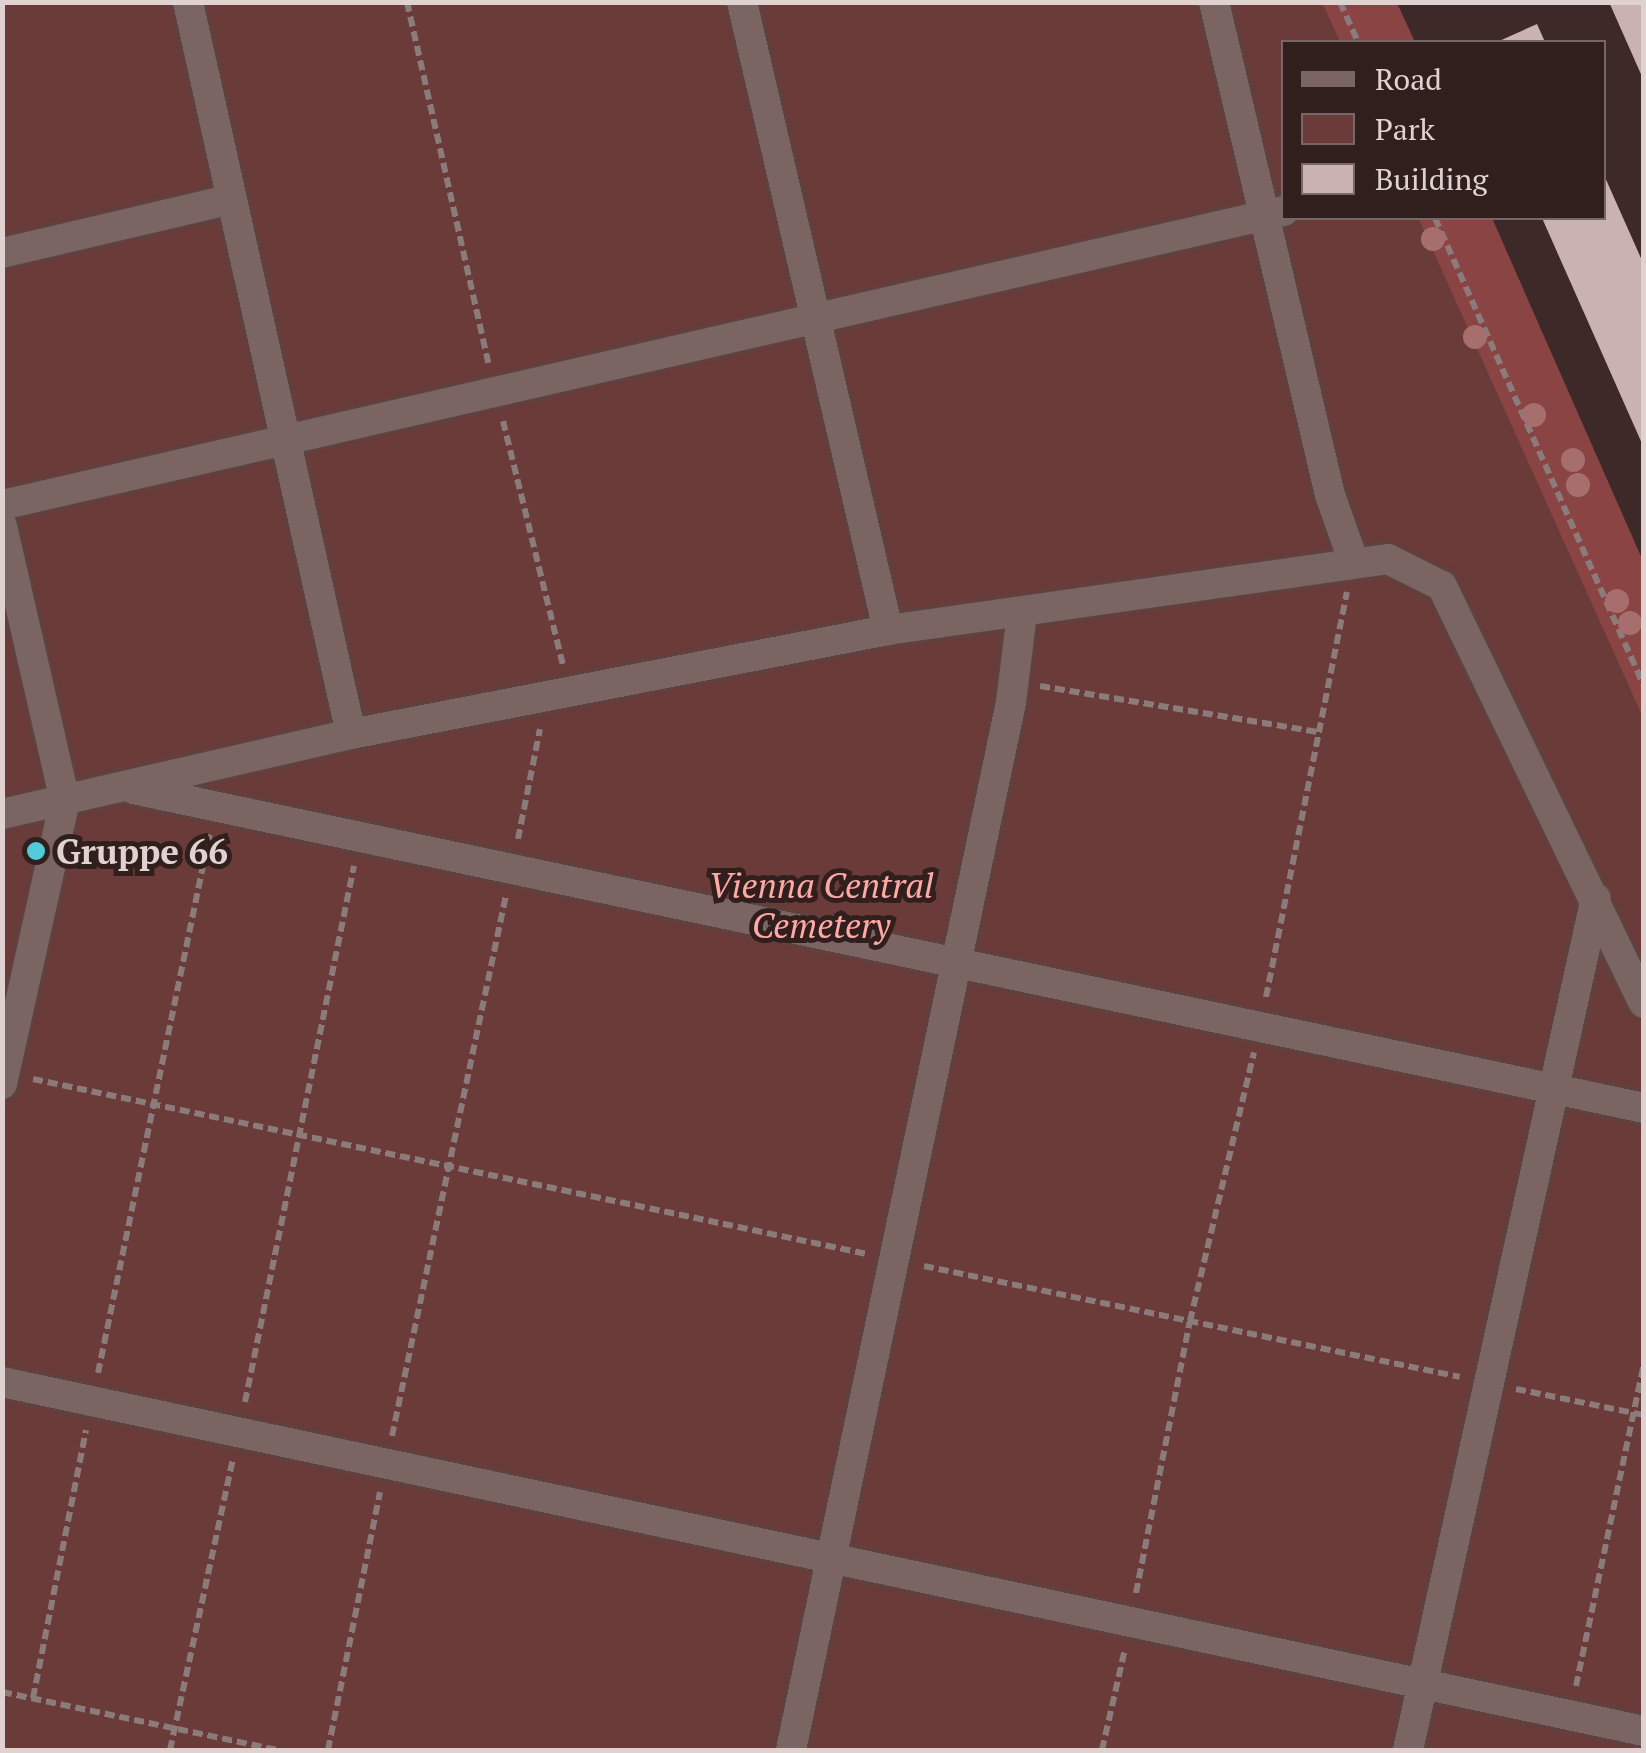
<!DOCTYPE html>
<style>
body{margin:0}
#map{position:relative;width:1646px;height:1753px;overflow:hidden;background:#3c2928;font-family:"PT Serif",serif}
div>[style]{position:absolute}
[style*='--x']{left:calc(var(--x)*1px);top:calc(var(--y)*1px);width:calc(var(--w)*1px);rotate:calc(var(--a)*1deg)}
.green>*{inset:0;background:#6b3b39}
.forest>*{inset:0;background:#8a4443}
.building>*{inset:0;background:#cab2b0}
.path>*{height:6px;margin-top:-3px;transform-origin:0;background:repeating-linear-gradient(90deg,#8b7b7a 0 10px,transparent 0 15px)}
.roads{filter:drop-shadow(0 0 2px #574746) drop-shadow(0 0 2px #574746)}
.minor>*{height:30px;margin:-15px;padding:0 15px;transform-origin:15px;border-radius:15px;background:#7b6563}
.trees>*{width:24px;height:24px;margin:-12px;border-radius:50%;background:#a66f6d}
.dots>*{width:28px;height:28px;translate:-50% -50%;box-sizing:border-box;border:5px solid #311f1e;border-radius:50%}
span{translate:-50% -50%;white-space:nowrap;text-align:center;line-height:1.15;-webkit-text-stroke:10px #311f1e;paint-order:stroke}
.poi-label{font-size:35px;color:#dfd2d1;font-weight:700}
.left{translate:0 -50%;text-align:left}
.park-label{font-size:35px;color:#fda9a5;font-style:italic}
.frame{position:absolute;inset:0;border:5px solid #dfd2d1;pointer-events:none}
.legend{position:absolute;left:1281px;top:40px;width:325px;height:180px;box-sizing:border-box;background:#311f1e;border:2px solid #776766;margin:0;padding:12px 18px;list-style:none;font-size:30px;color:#dfd2d1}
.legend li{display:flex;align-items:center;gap:20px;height:50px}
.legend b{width:50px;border:2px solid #776766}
</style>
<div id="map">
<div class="green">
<div style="clip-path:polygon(3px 3px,1322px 3px,1340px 42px,1284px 42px,1284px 218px,1418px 218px,1643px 718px,1643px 1750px,3px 1750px)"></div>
</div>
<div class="forest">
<div style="clip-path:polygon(1322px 3px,1397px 3px,1415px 42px,1340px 42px)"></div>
<div style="clip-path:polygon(1418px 218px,1492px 218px,1643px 561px,1643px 718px)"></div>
</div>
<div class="building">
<div style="clip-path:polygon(1609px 2px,1644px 2px,1644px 81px)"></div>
<div style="clip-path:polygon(1537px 24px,1545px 42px,1497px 42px)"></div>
<div style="clip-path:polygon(1604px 175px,1644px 265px,1644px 448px,1542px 218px,1604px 218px)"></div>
</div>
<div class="path">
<div style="--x:407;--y:2;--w:372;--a:77.3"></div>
<div style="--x:1340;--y:2;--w:44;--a:65.8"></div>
<div style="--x:1435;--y:218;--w:513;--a:65.94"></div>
<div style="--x:503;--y:421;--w:252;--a:76.2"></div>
<div style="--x:1040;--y:686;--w:283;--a:9.4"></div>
<div style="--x:518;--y:839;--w:112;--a:-78.7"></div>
<div style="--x:1266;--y:997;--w:413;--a:-78.7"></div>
<div style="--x:33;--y:1079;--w:852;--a:11.85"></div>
<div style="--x:924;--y:1266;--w:547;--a:11.7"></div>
<div style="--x:98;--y:1373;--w:552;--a:-78.3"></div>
<div style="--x:1516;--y:1389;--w:131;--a:11.5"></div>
<div style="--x:245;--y:1402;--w:547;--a:-78.51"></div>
<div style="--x:392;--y:1436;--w:553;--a:-78.1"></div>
<div style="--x:1136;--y:1593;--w:277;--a:-78.8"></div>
<div style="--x:1190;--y:1321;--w:276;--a:-76.6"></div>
<div style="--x:1576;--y:1686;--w:329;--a:-78.1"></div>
<div style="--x:2;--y:1692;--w:282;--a:11.9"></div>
<div style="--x:33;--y:1698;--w:273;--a:-78.8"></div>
<div style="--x:170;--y:1750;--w:299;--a:-77.8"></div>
<div style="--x:328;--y:1750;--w:263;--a:-78.6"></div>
<div style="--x:1102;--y:1750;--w:104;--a:-77.2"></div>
</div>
<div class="roads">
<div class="minor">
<div style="--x:188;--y:2;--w:750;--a:77.45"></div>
<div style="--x:742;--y:2;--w:645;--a:76.91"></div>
<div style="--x:1214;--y:2;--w:506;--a:76.76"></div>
<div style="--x:1330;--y:495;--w:69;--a:70.5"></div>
<div style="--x:2;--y:253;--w:236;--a:-13.2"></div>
<div style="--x:2;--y:505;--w:1315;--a:-12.92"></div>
<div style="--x:2;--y:526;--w:281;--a:77.1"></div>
<div style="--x:65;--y:800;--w:291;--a:102.5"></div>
<div style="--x:133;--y:789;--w:1544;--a:11.92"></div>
<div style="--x:2;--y:814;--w:358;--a:-12.9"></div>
<div style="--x:351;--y:734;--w:547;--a:-10.96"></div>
<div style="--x:888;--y:630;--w:505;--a:-8.08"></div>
<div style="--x:1388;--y:559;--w:60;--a:26.6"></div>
<div style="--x:1442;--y:586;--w:463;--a:64.2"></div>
<div style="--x:2;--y:1382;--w:1679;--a:12"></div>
<div style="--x:791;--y:1750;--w:1071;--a:-78.14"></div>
<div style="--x:1011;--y:702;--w:89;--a:-82.9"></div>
<div style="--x:1408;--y:1750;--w:872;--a:-77.56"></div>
</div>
</div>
<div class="trees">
<div style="left:1433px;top:239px"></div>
<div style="left:1475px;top:337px"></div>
<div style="left:1534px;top:415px"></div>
<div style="left:1573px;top:460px"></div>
<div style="left:1578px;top:485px"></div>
<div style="left:1617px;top:601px"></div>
<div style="left:1630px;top:623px"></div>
</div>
<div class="dots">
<div style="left:36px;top:851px;background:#53cadc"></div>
</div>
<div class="poi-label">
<span class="left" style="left:56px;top:851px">Gruppe 66</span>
</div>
<div class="park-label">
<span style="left:821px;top:905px">Vienna Central<br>Cemetery</span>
</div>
<div class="frame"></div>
<ul class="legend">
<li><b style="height:12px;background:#7b6563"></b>Road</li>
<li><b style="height:28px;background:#6b3b39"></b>Park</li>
<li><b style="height:28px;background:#cab2b0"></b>Building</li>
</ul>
</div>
